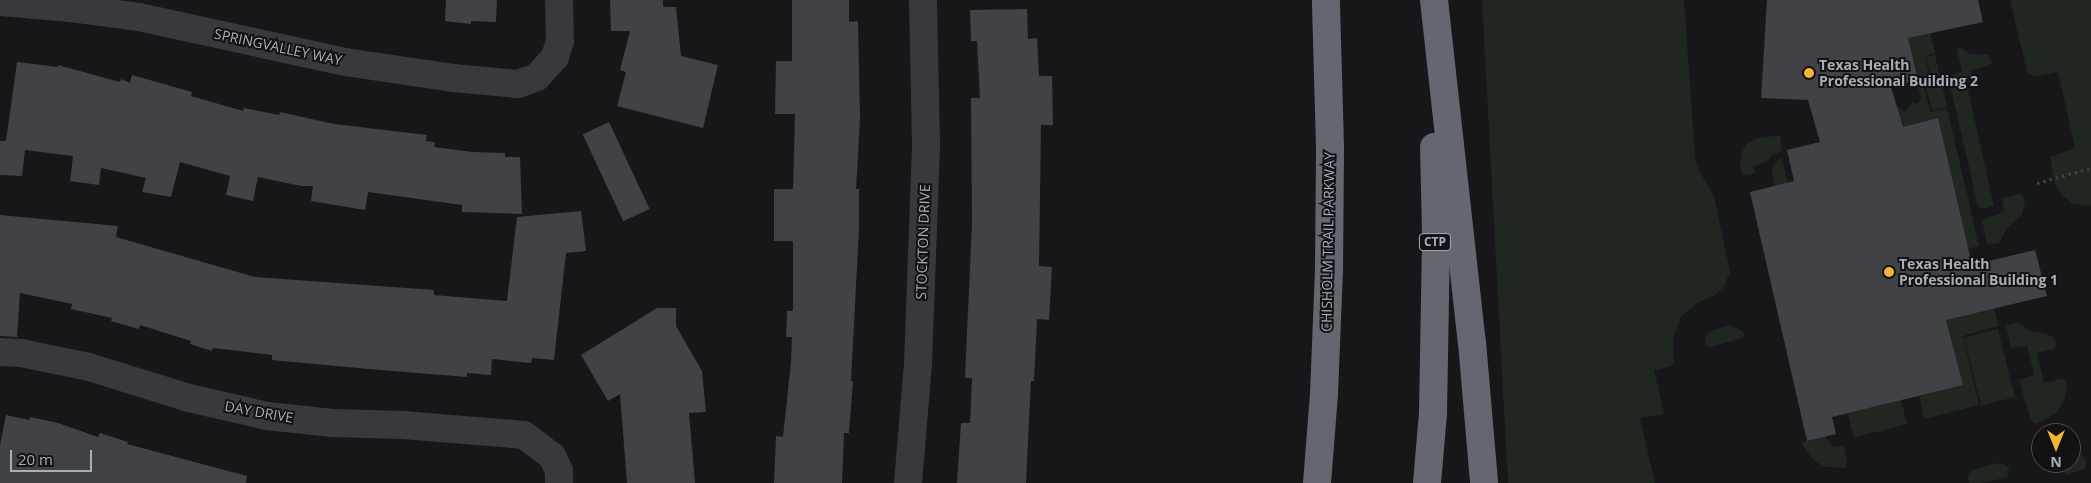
<!DOCTYPE html>
<style>
body{margin:0}
#map{position:relative;width:2091px;height:483px;overflow:hidden;background:#171719;font-family:"Open Sans",sans-serif}
div>[style]{position:absolute}
[style*='--x']{left:calc(var(--x)*1px);top:calc(var(--y)*1px);width:calc(var(--w)*1px);rotate:calc(var(--a)*1deg)}
.green>*{inset:0;background:#1f2720;transform-origin:0 0}
.building>*{inset:0;background:#414246;transform-origin:0 0}
.path>*{height:3px;margin-top:-1.5px;transform-origin:0;background:repeating-linear-gradient(90deg,#3e4045 0 2.5px,transparent 0 6.5px)}
.minor>*{height:28px;margin:-14px;padding:0 14px;transform-origin:14px;border-radius:14px;background:#38393e}
.highway>*{height:28px;margin:-14px;padding:0 14px;transform-origin:14px;border-radius:14px;background:#64676f}
.dots>*{width:14px;height:14px;translate:-50% -50%;box-sizing:border-box;border:2px solid #121214;border-radius:50%}
span{translate:-50% -50%;white-space:nowrap;text-align:center;line-height:1.15;-webkit-text-stroke:4px #121214;paint-order:stroke}
.shield-label span{padding:1px 4px;background:#121214;border:1px solid;border-radius:4px;-webkit-text-stroke-width:0}
.shield-label{font-size:12px;color:#a9aeb9;font-weight:700}
.street-label{font-size:14px;color:#a9aeb9}
.poi-label{font-size:14px;color:#a9aeb9;font-weight:700}
.left{translate:0 -50%;text-align:left}
.north{position:absolute;left:2031px;top:423px;width:50px;height:50px;box-sizing:border-box;background:#121214;border:1px solid #4e5056;border-radius:50%;rotate:180deg;font-size:14px;font-weight:700;line-height:20px;text-align:center;color:#a9aeb9}
.north::after{content:'';display:block;margin:auto;width:18px;height:22px;background:#f3b535;clip-path:polygon(50% 0,100% 100%,50% 72%,0 100%)}
.scale{position:absolute;left:10px;top:450px;width:82px;height:22px;box-sizing:border-box;border:2px solid #a9aeb9;border-top:0;padding-left:6px;font-size:15px;line-height:18px;white-space:nowrap;color:#a9aeb9;-webkit-text-stroke:4px #121214;paint-order:stroke}
</style>
<div id="map">
<div class="green">
<div style="clip-path:polygon(1482px 0,1684px 0,1695px 157px,1698px 169px,1714px 196px,1730px 272px,1723px 288px,1713px 296px,1697px 303px,1681px 317px,1673px 338px,1674px 363px,1672px 366px,1654px 370px,1664px 414px,1640px 418px,1655px 483px,1508px 483px)"></div>
<div style="clip-path:polygon(2010px 0,2091px 0,2091px 206px,2072px 203px,2061px 194px,2055px 184px,2050px 157px,2075px 148px,2058px 72px,2034px 77px,2027px 72px)"></div>
<div style="clip-path:polygon(1930px 33px,1935px 53px,1925px 56px,1931px 83px,1924px 86px,1930px 112px,1947px 108px,1979px 246px,1967px 249px,1938px 118px,1903px 127px,1895px 105px,1905px 112px,1912px 102px,1917px 104px,1921px 99px,1907px 34px)"></div>
<div style="clip-path:polygon(1962px 48px,1970px 54px,1988px 55px,1992px 62px,1988px 66px,1971px 70px,1973px 81px,1966px 82px,1994px 206px,1983px 209px,1978px 206px,1948px 76px,1962px 72px,1957px 49px)"></div>
<div style="clip-path:polygon(1935px 55px,1947px 107px,1932px 110px,1926px 87px,1933px 85px,1926px 57px)"></div>
<div style="clip-path:polygon(1780px 135px,1782px 149px,1779px 152px,1772px 155px,1767px 162px,1753px 166px,1755px 173px,1742px 175px,1740px 161px,1742px 152px,1747px 143px,1756px 139px)"></div>
<div style="clip-path:polygon(1782px 158px,1788px 185px,1775px 186px,1772px 171px,1775px 162px)"></div>
<div style="clip-path:polygon(2018px 194px,2023px 196px,2025px 203px,2022px 215px,2007px 228px,1999px 243px,1987px 245px,1982px 220px,2004px 212px,2002px 198px)"></div>
<div style="clip-path:polygon(1994px 308px,1998px 326px,1963px 336px,1979px 405px,1924px 419px,1919px 396px,1963px 385px,1944px 313px)"></div>
<div style="clip-path:polygon(2018px 322px,2030px 331px,2045px 333px,2054px 338px,2057px 343px,2054px 349px,2037px 353px,2044px 383px,2061px 379px,2064px 379px,2067px 384px,2064px 400px,2057px 412px,2040px 423px,2035px 424px,2031px 420px,2019px 380px,2034px 375px,2027px 345px,2011px 348px,2006px 326px)"></div>
<div style="clip-path:polygon(1729px 325px,1741px 330px,1745px 335px,1743px 338px,1710px 347px,1705px 345px,1705px 338px,1709px 332px)"></div>
<div style="left:1998px;top:329px;width:70px;height:35px;rotate:76deg"></div>
<div style="left:1901px;top:400px;width:25px;height:55px;rotate:76deg"></div>
<div style="clip-path:polygon(1825px 436px,1833px 446px,1844px 447px,1847px 464px,1845px 468px,1825px 467px,1813px 460px,1803px 446px,1802px 442px)"></div>
<div style="clip-path:polygon(2071px 447px,2083px 456px,2086px 462px,2085px 469px,2066px 475px,2063px 464px,2045px 468px,2041px 464px,2071px 463px)"></div>
<div style="clip-path:polygon(1998px 463px,2004px 464px,2009px 468px,2008px 477px,1981px 483px,1969px 483px,1967px 476px,1972px 470px)"></div>
</div>
<div class="building">
<div style="clip-path:polygon(446px 0,497px 0,496px 22px,471px 21px,471px 24px,445px 21px)"></div>
<div style="clip-path:polygon(610px 0,663px 0,663px 7px,676px 7px,681px 56px,718px 65px,703px 128px,617px 106px,626px 72px,620px 70px,630px 31px,611px 31px)"></div>
<div style="clip-path:polygon(792px 0,849px 0,849px 22px,858px 21px,860px 119px,856px 189px,859px 189px,859px 229px,851px 381px,853px 381px,849px 433px,844px 433px,842px 483px,774px 483px,776px 436px,783px 437px,791px 362px,792px 337px,786px 337px,787px 311px,793px 311px,793px 241px,774px 241px,774px 189px,793px 189px,795px 114px,775px 114px,776px 61px,792px 61px)"></div>
<div style="clip-path:polygon(1767px 0,1978px 0,1983px 22px,1908px 38px,1918px 80px,1891px 87px,1903px 127px,1938px 118px,1972px 265px,2035px 250px,2047px 296px,1946px 320px,1963px 385px,1832px 417px,1836px 434px,1807px 441px,1750px 192px,1794px 181px,1787px 150px,1820px 142px,1808px 100px,1761px 98px)"></div>
<div style="clip-path:polygon(1027px 9px,1028px 39px,1037px 38px,1039px 76px,1052px 76px,1053px 125px,1041px 125px,1039px 266px,1052px 267px,1049px 320px,1037px 319px,1034px 381px,1031px 381px,1026px 483px,957px 483px,961px 423px,970px 423px,972px 378px,965px 378px,972px 223px,971px 98px,980px 98px,977px 41px,971px 41px,970px 10px)"></div>
<div style="clip-path:polygon(17px 62px,58px 67px,58px 65px,120px 82px,121px 79px,130px 83px,132px 75px,192px 92px,191px 96px,243px 111px,244px 108px,279px 115px,280px 112px,334px 124px,427px 135px,426px 141px,435px 142px,434px 147px,472px 152px,505px 153px,505px 157px,520px 157px,522px 214px,462px 212px,462px 205px,368px 192px,365px 210px,311px 201px,313px 186px,301px 186px,258px 177px,253px 201px,226px 195px,230px 176px,180px 162px,171px 197px,142px 192px,146px 178px,101px 168px,99px 185px,70px 181px,73px 156px,25px 150px,22px 176px,0 175px,0 141px,6px 141px)"></div>
<div style="left:609px;top:122px;width:96px;height:29px;rotate:65deg"></div>
<div style="clip-path:polygon(581px 211px,586px 251px,566px 253px,554px 360px,532px 358px,531px 363px,492px 359px,491px 375px,467px 373px,467px 377px,369px 369px,272px 360px,272px 355px,213px 348px,212px 351px,190px 344px,191px 341px,140px 325px,139px 329px,111px 321px,112px 318px,71px 309px,72px 304px,20px 293px,17px 337px,0 336px,0 215px,118px 226px,116px 237px,255px 277px,434px 290px,434px 295px,507px 301px,517px 217px)"></div>
<div style="clip-path:polygon(657px 308px,676px 308px,676px 326px,702px 371px,706px 412px,689px 413px,695px 483px,627px 483px,620px 394px,608px 401px,581px 355px)"></div>
<div style="clip-path:polygon(6px 415px,29px 420px,30px 417px,58px 423px,98px 437px,100px 433px,128px 442px,127px 444px,247px 476px,246px 483px,0 483px,0 445px)"></div>
</div>
<div class="path">
<div style="--x:2037;--y:183;--w:56;--a:-15.5"></div>
</div>
<div class="minor">
<div style="--x:0;--y:2;--w:71;--a:4.8"></div>
<div style="--x:71;--y:8;--w:69;--a:7.5"></div>
<div style="--x:139;--y:17;--w:211;--a:12.3"></div>
<div style="--x:345;--y:62;--w:109;--a:8.4"></div>
<div style="--x:453;--y:78;--w:65;--a:5.3"></div>
<div style="--x:518;--y:84;--w:20;--a:-20"></div>
<div style="--x:537;--y:77;--w:27;--a:-48"></div>
<div style="--x:555;--y:57;--w:17;--a:-73"></div>
<div style="--x:560;--y:41;--w:41;--a:-91.4"></div>
<div style="--x:0;--y:352;--w:21;--a:3"></div>
<div style="--x:21;--y:353;--w:69;--a:11.6"></div>
<div style="--x:89;--y:367;--w:105;--a:17.2"></div>
<div style="--x:189;--y:398;--w:80;--a:13"></div>
<div style="--x:267;--y:416;--w:66;--a:6.1"></div>
<div style="--x:333;--y:423;--w:70;--a:1.6"></div>
<div style="--x:403;--y:425;--w:121;--a:4.7"></div>
<div style="--x:524;--y:435;--w:35;--a:37"></div>
<div style="--x:552;--y:456;--w:17;--a:65"></div>
<div style="--x:559;--y:471;--w:12;--a:90"></div>
<div style="--x:908;--y:483;--w:119;--a:-85.2"></div>
<div style="--x:918;--y:364;--w:220;--a:-87.9"></div>
<div style="--x:926;--y:144;--w:144;--a:-91.2"></div>
</div>
<div class="highway">
<div style="--x:1434;--y:0;--w:344;--a:83.7"></div>
<div style="--x:1472;--y:342;--w:142;--a:85.1"></div>
<div style="--x:1317;--y:483;--w:89;--a:-85.5"></div>
<div style="--x:1324;--y:394;--w:126;--a:-87.7"></div>
<div style="--x:1329;--y:268;--w:121;--a:-89.5"></div>
<div style="--x:1330;--y:147;--w:147;--a:-91.6"></div>
<div style="--x:1427;--y:483;--w:70;--a:-85.1"></div>
<div style="--x:1433;--y:413;--w:180;--a:-89"></div>
<div style="--x:1436;--y:233;--w:86;--a:-91.3"></div>
</div>
<div class="dots">
<div style="left:1809px;top:73px;background:#f3b535"></div>
<div style="left:1889px;top:272px;background:#f3b535"></div>
</div>
<div class="shield-label">
<span style="left:1435px;top:242px">CTP</span>
</div>
<div class="street-label">
<span style="left:278px;top:47px;rotate:12deg">SPRINGVALLEY WAY</span>
<span style="left:923px;top:242px;rotate:-88deg">STOCKTON DRIVE</span>
<span style="left:1328px;top:242px;rotate:-89deg">CHISHOLM TRAIL PARKWAY</span>
<span style="left:259px;top:412px;rotate:10deg">DAY DRIVE</span>
</div>
<div class="poi-label">
<span class="left" style="left:1819px;top:73px">Texas Health<br>Professional Building 2</span>
<span class="left" style="left:1899px;top:272px">Texas Health<br>Professional Building 1</span>
</div>
<div class="north">N</div>
<div class="scale">20 m</div>
</div>
